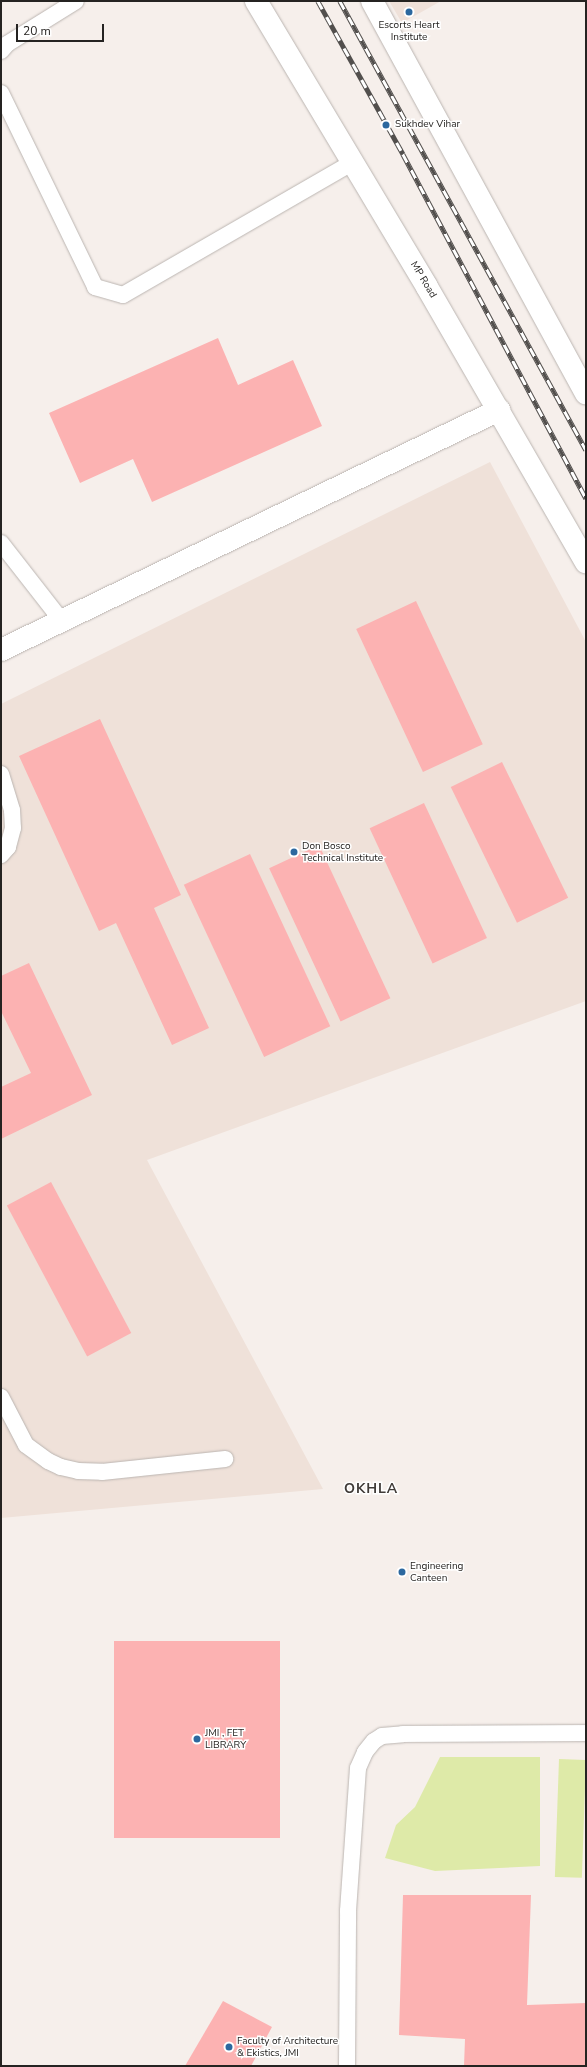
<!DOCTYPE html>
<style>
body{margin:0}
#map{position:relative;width:587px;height:2067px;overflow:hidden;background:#f6efeb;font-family:"Nunito Sans",sans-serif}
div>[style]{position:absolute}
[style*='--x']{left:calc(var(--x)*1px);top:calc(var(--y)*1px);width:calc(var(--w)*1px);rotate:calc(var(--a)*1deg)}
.built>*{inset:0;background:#efe1d9}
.green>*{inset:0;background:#deeaa8;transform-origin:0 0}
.building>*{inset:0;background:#fcb2b2;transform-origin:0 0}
.roads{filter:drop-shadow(0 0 1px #bbb5b1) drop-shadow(0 0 1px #bbb5b1)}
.lane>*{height:16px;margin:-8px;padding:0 8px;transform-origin:8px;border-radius:8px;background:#fff}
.secondary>*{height:22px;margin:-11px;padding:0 11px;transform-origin:11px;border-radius:11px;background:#fff}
.rail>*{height:4.5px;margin-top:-2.25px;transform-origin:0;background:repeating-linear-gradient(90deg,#fff 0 9px,#524f4d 0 18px);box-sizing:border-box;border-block:1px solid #524f4d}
.dots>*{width:11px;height:11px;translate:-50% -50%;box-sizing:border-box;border:2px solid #fff;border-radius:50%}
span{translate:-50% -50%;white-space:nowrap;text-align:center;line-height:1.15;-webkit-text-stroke:3px #fff;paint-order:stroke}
.poi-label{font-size:10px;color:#252321}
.left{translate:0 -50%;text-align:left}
.street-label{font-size:10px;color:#252321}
.district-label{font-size:14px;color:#413c39;font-weight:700;letter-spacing:1px}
.frame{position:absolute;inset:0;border:2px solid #252321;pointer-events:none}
.scale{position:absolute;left:16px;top:24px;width:88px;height:18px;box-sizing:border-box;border:2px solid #252321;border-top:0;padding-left:5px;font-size:12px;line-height:14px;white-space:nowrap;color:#252321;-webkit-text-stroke:3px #fff;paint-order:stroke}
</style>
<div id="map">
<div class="built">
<div style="clip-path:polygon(389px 1px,441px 1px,402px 23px)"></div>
<div style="clip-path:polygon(490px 462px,586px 642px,586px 1001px,147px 1160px,323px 1489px,1px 1518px,1px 704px)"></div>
</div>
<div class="green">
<div style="clip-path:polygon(440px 1757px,540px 1757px,540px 1866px,435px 1871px,385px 1858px,396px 1825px,415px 1807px)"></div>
<div style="left:559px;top:1759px;width:27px;height:118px;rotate:2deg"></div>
</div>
<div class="building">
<div style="clip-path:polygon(218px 338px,238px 385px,293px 360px,322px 426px,152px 502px,133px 459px,80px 483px,49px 413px)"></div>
<div style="left:416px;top:601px;width:158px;height:66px;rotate:65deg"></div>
<div style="clip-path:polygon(100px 719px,181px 895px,154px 908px,209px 1028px,172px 1045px,116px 923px,99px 931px,19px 756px)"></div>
<div style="left:502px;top:762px;width:151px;height:57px;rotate:64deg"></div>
<div style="left:424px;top:803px;width:149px;height:60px;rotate:65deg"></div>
<div style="left:319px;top:845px;width:169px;height:55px;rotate:65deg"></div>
<div style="left:250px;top:854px;width:190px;height:73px;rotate:65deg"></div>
<div style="clip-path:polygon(29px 963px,92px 1095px,1px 1139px,1px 1087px,31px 1073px,1px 1011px,1px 976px)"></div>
<div style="left:51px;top:1182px;width:171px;height:50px;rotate:62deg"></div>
<div style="left:114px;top:1641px;width:166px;height:197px"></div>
<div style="clip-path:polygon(403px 1895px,531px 1895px,527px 2005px,586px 2003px,586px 2066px,464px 2066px,465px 2039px,399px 2035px)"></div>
<div style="clip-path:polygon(223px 2001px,272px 2027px,251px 2066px,185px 2066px)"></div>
</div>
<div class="roads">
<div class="lane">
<div style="--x:1;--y:51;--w:9;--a:-49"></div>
<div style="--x:7;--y:44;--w:81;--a:-31.9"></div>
<div style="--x:1;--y:93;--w:216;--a:64.1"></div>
<div style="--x:95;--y:287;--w:29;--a:16"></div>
<div style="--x:123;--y:295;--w:264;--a:-30"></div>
<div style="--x:1;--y:543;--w:99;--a:52"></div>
<div style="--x:1;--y:774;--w:38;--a:73"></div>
<div style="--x:12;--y:810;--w:18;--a:87"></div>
<div style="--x:13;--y:828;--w:20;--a:105"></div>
<div style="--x:8;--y:847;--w:11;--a:131"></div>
<div style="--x:1;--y:1397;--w:54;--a:62.5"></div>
<div style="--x:26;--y:1445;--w:27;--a:36"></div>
<div style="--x:48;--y:1461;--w:14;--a:25"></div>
<div style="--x:61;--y:1467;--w:17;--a:13"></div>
<div style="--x:78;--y:1471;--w:24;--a:2"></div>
<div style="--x:102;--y:1472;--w:124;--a:-6"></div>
<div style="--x:347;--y:2066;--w:155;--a:-89.6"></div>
<div style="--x:348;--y:1911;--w:143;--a:-86"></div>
<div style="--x:358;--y:1768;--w:17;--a:-66"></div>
<div style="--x:365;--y:1752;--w:14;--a:-51"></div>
<div style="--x:374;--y:1741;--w:9;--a:-32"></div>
<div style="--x:382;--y:1736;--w:21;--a:-5"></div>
<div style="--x:403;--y:1734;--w:183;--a:-0.3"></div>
</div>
<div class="secondary">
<div style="--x:256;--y:1;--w:333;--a:59.1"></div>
<div style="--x:427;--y:287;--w:318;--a:60"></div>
<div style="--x:372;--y:1;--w:447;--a:61.4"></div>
<div style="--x:1;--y:650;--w:553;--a:-25.73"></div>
</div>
</div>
<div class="rail">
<div style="--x:318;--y:1;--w:175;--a:60.9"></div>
<div style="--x:403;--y:154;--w:390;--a:62"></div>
<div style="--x:340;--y:1;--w:512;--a:61.28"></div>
</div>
<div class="dots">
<div style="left:409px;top:12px;background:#2c689f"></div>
<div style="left:386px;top:125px;background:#2c689f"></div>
<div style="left:294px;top:852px;background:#2c689f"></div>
<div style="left:402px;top:1572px;background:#2c689f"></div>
<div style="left:197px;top:1739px;background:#2c689f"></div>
<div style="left:229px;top:2047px;background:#2c689f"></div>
</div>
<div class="poi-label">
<span style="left:409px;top:31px">Escorts Heart<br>Institute</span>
<span class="left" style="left:395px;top:125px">Sukhdev Vihar</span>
<span class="left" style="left:302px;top:852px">Don Bosco<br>Technical Institute</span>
<span class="left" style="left:410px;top:1572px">Engineering<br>Canteen</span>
<span class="left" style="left:205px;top:1739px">JMI , FET<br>LIBRARY</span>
<span class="left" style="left:237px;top:2047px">Faculty of Architecture<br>&amp; Ekistics, JMI</span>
</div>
<div class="street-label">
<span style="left:423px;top:280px;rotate:59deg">MP Road</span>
</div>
<div class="district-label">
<span style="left:371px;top:1489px">OKHLA</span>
</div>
<div class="frame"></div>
<div class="scale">20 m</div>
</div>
